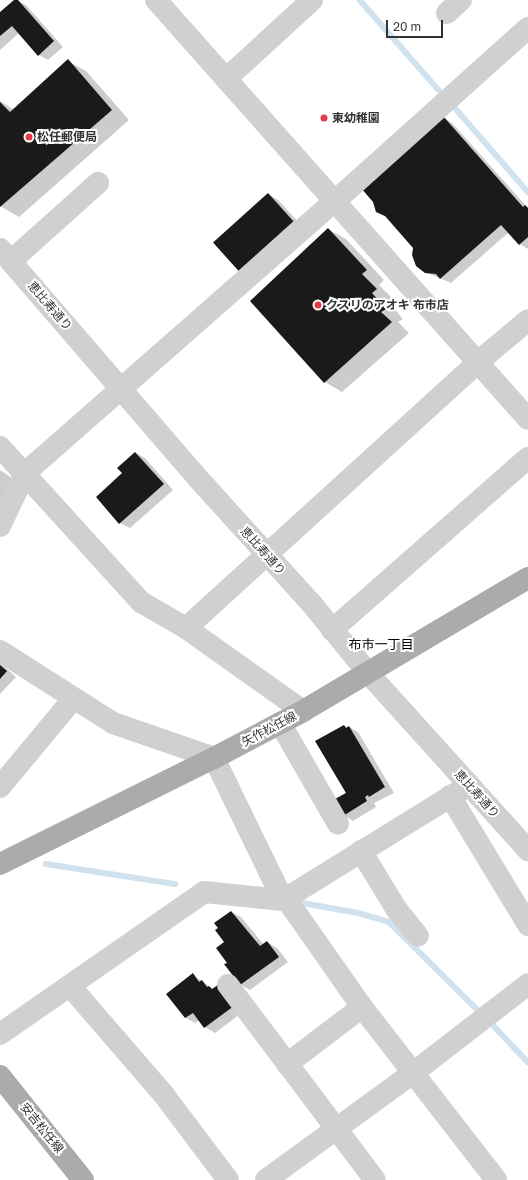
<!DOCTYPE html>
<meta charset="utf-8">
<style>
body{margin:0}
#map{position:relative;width:528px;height:1180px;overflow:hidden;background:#fff;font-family:"Golos Text","Noto Sans JP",sans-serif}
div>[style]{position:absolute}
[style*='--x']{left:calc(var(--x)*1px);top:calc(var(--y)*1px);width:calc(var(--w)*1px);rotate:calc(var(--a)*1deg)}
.shadow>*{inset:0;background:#0003}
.stream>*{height:5.5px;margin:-2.75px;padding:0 2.75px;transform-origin:2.75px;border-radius:2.75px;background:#cfe2ee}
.building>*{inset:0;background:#1a1a1a;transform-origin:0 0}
.minor>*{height:22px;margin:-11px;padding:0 11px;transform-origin:11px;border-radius:11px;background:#d0d0d0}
.major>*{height:22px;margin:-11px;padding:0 11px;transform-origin:11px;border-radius:11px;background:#ababab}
.dots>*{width:11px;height:11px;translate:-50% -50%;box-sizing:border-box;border:2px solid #fff;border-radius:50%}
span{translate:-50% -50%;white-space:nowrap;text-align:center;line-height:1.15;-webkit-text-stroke:4px #fff;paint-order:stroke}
.poi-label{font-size:12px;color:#333;font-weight:700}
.left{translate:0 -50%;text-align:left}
.street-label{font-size:12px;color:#333}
.neighbourhood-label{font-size:13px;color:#000}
.scale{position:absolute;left:386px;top:20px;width:57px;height:18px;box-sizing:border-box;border:2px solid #333;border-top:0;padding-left:5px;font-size:12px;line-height:14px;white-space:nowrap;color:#333;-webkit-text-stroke:3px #fff;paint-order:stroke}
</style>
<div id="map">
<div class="shadow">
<div style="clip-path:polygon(16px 0,26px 5px,63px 47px,48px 60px,39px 55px,19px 33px,0 50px,0 14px)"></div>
<div style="clip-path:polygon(68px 61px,86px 71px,129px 120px,19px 217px,0 206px,0 101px,14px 110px)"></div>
<div style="clip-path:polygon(443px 117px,452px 123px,528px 208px,528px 249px,520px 244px,509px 232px,451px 283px,425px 272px,414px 248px,388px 218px,377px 212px)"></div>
<div style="clip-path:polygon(268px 194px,278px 200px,302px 226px,248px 274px,238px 268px)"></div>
<div style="clip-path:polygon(328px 229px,346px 239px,384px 280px,379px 285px,394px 300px,390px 304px,403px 319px,398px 322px,409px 333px,342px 392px,325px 382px)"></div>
<div style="clip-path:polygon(135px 453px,145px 458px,173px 490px,130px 528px,120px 523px,123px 473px)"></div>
<div style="clip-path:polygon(0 470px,9px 476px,18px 485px,0 501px)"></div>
<div style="clip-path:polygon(0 663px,16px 677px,0 694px)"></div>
<div style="clip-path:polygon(344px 727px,349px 727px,358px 732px,394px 793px,374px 803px,376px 807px,353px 821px,343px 815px,348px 793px)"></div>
<div style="clip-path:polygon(231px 912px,241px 917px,264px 945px,267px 942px,277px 948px,288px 962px,250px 990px,241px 985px,228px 963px,226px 943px)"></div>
<div style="clip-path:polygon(193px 975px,213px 989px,247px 1009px,215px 1033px,205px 1027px,200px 1020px,195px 1023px,186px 1018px,168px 994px)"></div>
</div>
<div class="stream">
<div style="--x:360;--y:0;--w:129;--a:48.8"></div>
<div style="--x:451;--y:103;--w:118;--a:49.1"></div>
<div style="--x:46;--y:864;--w:131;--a:8.8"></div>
<div style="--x:297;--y:902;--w:62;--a:10.2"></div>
<div style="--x:358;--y:913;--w:32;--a:16"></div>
<div style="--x:389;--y:922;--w:128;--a:44.7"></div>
<div style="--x:491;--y:1023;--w:54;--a:46.5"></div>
</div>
<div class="building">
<div style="clip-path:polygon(14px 0,18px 0,54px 41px,38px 56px,12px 26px,0 36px,0 12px)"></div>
<div style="clip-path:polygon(68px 59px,112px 110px,0 207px,0 102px,10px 112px)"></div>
<div style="clip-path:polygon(443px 116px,523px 207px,525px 205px,528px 208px,528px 237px,519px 245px,501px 225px,440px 279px,436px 274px,425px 273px,416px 266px,412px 255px,413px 248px,385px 216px,376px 212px,373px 202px,361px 188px)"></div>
<div style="left:268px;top:193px;width:38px;height:74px;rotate:48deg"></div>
<div style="clip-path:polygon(328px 228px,367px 270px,362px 274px,377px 289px,372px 293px,386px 309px,381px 312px,392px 322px,324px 383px,250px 301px)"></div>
<div style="clip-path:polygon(135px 452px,164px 484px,119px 524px,96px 497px,122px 473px,117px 468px)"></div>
<div style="clip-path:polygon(0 665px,7px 671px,0 679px)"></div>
<div style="clip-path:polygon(344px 725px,346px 728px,349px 726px,385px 787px,369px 797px,368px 795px,365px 797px,367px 801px,343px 816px,333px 800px,346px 793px,315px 741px)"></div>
<div style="clip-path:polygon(231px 911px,260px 946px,267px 941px,279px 957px,240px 985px,224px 964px,227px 963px,216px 948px,224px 942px,215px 930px,218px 928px,214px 923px)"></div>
<div style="clip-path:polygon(193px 973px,199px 982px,202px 980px,207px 987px,209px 986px,212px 989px,222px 982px,238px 1003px,204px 1028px,193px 1013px,185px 1018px,166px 994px)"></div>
</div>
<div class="minor">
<div style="--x:156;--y:0;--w:560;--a:48.4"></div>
<div style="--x:447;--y:13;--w:19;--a:-43"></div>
<div style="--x:226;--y:79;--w:117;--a:-42.6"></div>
<div style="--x:0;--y:249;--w:312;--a:49.2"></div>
<div style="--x:204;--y:485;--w:159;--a:47.8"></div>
<div style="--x:311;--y:603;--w:90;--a:50.8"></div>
<div style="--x:368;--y:673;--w:239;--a:47.9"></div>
<div style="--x:11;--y:261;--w:117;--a:-41.9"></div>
<div style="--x:0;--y:447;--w:210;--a:47.7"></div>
<div style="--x:141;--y:602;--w:52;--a:30"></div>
<div style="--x:186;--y:628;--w:143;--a:35.4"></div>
<div style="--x:0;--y:526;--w:59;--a:-64.7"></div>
<div style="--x:25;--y:473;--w:411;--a:-41.3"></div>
<div style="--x:334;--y:202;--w:261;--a:-41.9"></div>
<div style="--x:186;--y:628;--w:395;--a:-42.3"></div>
<div style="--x:478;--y:362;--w:65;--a:-40"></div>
<div style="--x:332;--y:630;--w:261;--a:-41.3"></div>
<div style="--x:0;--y:651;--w:134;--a:32.5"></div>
<div style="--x:113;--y:723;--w:107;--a:19.1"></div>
<div style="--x:214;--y:758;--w:158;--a:64.1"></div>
<div style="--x:283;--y:900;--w:4;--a:0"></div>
<div style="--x:287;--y:900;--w:131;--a:55"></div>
<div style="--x:362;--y:1007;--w:219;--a:52.2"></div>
<div style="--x:280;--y:723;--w:116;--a:60.1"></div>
<div style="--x:0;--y:787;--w:114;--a:-50.3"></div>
<div style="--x:450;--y:796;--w:151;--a:58.8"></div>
<div style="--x:361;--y:851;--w:69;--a:58.6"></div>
<div style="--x:397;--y:910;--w:33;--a:51"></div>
<div style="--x:228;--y:985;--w:244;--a:53"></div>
<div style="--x:70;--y:986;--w:144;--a:49.2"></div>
<div style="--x:164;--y:1095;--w:106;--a:53"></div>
<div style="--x:0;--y:1034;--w:249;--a:-34.8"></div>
<div style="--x:204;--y:892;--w:79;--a:5.8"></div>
<div style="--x:283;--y:900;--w:219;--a:-31.7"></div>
<div style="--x:287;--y:1064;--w:94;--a:-37.2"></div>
<div style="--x:266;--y:1180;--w:182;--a:-36.1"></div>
<div style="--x:413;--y:1073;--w:145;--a:-37.7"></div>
</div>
<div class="major">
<div style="--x:0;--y:864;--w:239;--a:-26.4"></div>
<div style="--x:214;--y:758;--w:101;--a:-27.8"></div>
<div style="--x:303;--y:711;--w:261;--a:-30.6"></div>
<div style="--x:0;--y:1076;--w:133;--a:51.4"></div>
</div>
<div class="dots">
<div style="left:324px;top:118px;background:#e63946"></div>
<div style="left:29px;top:137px;background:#e63946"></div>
<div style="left:318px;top:305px;background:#e63946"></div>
</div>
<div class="poi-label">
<span class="left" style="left:332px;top:118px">東幼稚園</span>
<span class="left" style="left:37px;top:137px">松任郵便局</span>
<span class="left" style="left:326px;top:305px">クスリのアオキ 布市店</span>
</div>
<div class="street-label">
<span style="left:50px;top:306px;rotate:49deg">恵比寿通り</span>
<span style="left:263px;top:551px;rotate:48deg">恵比寿通り</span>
<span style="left:269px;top:729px;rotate:-28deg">矢作松任線</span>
<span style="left:477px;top:794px;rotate:48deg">恵比寿通り</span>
<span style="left:42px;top:1128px;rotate:51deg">安吉松任線</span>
</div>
<div class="neighbourhood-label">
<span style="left:381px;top:644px">布市一丁目</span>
</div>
<div class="scale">20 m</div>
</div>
